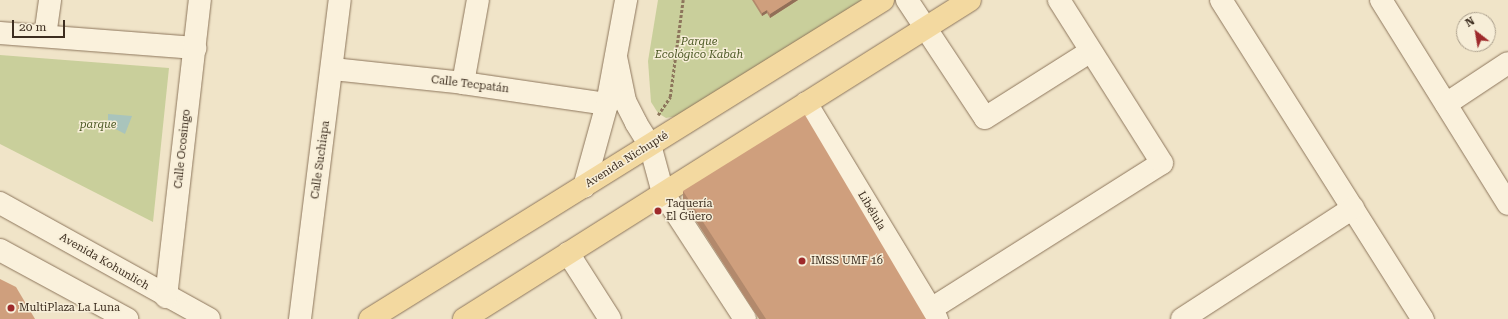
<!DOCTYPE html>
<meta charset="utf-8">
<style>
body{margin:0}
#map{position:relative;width:1508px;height:319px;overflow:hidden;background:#f0e4c8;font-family:"Roboto Serif",serif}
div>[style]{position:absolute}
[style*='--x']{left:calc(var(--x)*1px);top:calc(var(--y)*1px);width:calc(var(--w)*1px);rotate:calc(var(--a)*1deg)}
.green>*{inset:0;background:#c9cf9b}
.water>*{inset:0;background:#a9c4bc}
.path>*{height:2.5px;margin-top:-1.25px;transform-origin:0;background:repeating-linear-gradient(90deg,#8d765c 0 3px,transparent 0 5px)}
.roads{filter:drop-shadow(0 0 1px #8d765c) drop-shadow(0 0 1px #8d765c)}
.minor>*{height:22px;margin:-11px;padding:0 11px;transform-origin:11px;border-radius:11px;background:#faf1dc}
.major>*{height:22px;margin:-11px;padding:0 11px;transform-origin:11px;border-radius:11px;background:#f3d9a0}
.wall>*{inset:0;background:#b2896c}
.shaded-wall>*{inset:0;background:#916f58}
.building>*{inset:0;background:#cf9f7d}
.dots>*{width:11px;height:11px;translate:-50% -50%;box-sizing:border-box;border:2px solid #f7eed8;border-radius:50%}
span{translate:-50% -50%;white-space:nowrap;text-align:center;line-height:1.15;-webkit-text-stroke:3px #f7eed8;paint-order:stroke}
.park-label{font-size:11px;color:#4d5a26;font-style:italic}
.street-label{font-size:11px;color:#3d2e20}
.poi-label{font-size:11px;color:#3d2e20}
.left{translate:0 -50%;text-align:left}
.north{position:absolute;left:1456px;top:12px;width:40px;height:40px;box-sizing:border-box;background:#f7eed8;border:1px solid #ada18e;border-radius:50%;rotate:329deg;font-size:11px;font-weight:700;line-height:16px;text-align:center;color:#3d2e20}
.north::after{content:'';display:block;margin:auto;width:14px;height:18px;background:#9e2a2b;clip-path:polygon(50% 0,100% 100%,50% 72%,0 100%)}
.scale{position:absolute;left:12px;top:20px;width:53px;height:18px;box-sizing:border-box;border:2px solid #3d2e20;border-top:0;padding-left:5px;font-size:12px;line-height:14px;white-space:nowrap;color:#3d2e20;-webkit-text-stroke:3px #f7eed8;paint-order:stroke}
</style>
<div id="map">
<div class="green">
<div style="clip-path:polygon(658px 0,862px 0,714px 98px,683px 115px,666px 118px,658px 113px,651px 102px,648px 61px)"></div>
<div style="clip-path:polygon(0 55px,169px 68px,153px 222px,0 144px)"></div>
</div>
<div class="water">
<div style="clip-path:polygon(108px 114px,132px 116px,125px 134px,108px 125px)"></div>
</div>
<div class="path">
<div style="--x:658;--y:115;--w:22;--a:-56"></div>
<div style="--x:670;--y:97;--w:98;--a:-82.4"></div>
</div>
<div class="roads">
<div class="minor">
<div style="--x:907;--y:0;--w:141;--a:56.5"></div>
<div style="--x:985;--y:118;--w:125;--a:-32.3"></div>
<div style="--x:1221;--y:0;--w:378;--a:57.7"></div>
<div style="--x:1381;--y:0;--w:240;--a:58.1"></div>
<div style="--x:0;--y:33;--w:196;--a:4.4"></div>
<div style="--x:45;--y:36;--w:36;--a:-82"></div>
<div style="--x:616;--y:57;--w:45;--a:78.4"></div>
<div style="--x:625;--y:101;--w:25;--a:63"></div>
<div style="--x:636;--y:123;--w:26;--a:58"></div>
<div style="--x:650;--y:145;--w:50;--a:74.8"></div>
<div style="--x:663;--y:193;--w:150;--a:56.9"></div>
<div style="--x:333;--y:69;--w:131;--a:6.1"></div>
<div style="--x:463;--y:83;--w:146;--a:8.3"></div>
<div style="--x:463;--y:83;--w:84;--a:-79.8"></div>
<div style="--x:806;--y:103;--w:253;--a:58.8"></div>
<div style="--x:1446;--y:104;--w:74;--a:-33.5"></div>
<div style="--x:584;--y:187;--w:86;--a:-74.5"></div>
<div style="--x:607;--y:104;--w:106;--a:-79.6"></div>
<div style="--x:0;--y:203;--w:239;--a:29"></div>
<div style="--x:0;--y:250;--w:145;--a:28.5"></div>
<div style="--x:568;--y:253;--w:78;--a:57.5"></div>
<div style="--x:166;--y:297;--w:299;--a:-83.5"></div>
<div style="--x:931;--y:309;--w:273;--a:-32.3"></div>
<div style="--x:1162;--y:163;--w:193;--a:-122.3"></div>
<div style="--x:300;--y:319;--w:321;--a:-82.9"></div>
<div style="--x:1182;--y:319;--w:204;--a:-33"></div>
</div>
<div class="major">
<div style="--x:370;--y:319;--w:604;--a:-31.87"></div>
<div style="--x:464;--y:319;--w:598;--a:-32.23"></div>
</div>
</div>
<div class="wall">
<div style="clip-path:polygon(752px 0,798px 0,770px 18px,767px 13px,762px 16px)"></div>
<div style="clip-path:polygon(683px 191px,926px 319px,759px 319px,683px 201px)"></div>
</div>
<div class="shaded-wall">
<div style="clip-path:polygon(792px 0,798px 0,770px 18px,770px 14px)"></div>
<div style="clip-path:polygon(767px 10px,767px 13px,762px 16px,762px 13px)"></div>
</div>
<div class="building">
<div style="clip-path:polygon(754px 0,792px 0,770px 14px,767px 10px,762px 13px)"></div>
<div style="clip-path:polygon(805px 115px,926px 319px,766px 319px,683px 191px)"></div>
<div style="clip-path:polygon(0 279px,16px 287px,35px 319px,0 319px)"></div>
</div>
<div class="dots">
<div style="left:658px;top:211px;background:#9e2a2b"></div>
<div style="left:802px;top:261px;background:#9e2a2b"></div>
<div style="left:11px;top:308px;background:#9e2a2b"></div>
</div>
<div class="park-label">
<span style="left:699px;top:49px">Parque<br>Ecológico Kabah</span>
<span style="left:98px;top:125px">parque</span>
</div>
<div class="street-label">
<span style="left:470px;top:85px;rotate:7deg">Calle Tecpatán</span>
<span style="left:183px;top:149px;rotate:-84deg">Calle Ocosingo</span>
<span style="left:321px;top:160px;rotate:-82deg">Calle Suchiapa</span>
<span style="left:627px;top:160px;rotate:-32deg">Avenida Nichupté</span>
<span style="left:871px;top:211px;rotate:59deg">Libélula</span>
<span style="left:104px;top:262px;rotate:30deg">Avenida Kohunlich</span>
</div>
<div class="poi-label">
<span class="left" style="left:666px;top:211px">Taquería<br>El Güero</span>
<span class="left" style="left:811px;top:261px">IMSS UMF 16</span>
<span class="left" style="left:19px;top:308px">MultiPlaza La Luna</span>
</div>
<div class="north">N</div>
<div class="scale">20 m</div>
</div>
